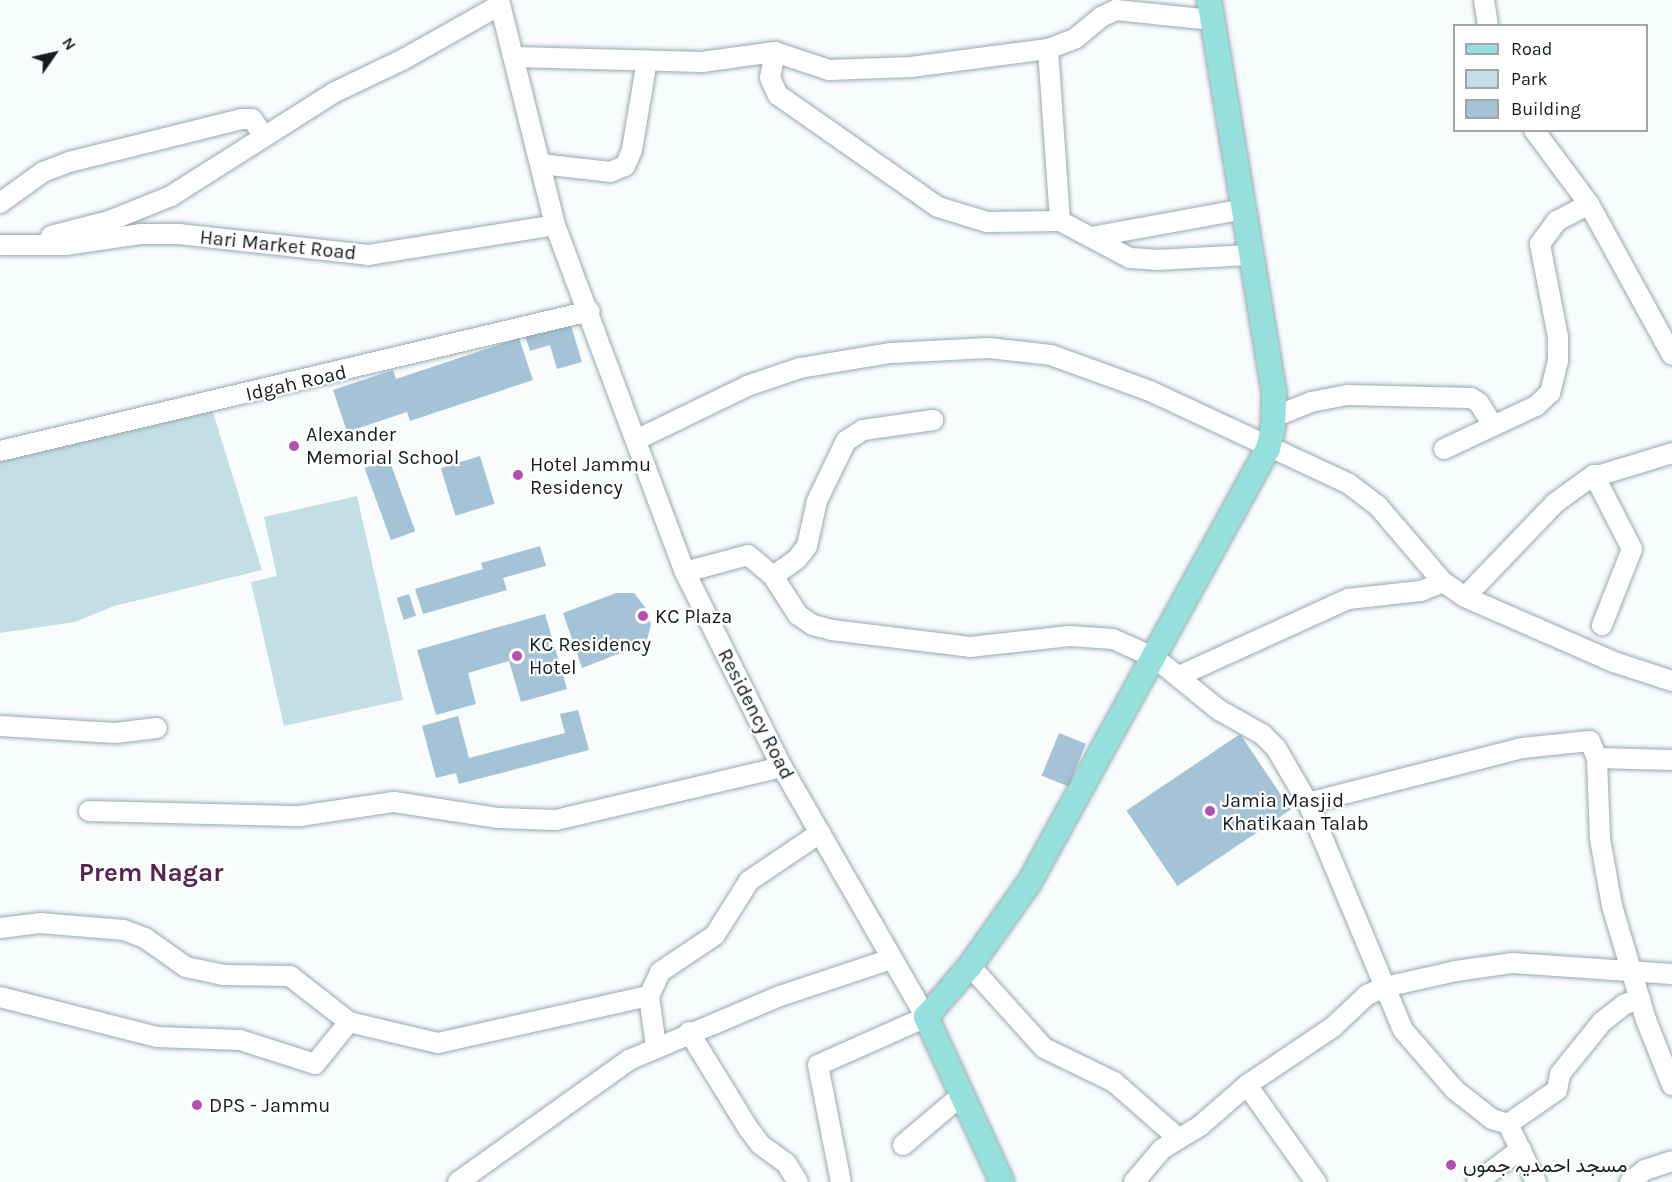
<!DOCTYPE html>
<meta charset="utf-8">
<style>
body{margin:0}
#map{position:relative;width:1672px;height:1182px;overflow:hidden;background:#f9fcfd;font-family:Karla,Vazirmatn,sans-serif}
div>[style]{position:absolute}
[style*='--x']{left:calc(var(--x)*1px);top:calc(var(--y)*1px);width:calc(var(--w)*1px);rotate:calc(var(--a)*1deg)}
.green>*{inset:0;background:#c4dee5}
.building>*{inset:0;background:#a4c3d7;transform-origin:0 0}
.roads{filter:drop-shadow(0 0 2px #97a9ae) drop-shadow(0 0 2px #97a9ae)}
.minor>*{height:20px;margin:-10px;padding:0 10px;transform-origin:10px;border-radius:10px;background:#fff}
.major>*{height:24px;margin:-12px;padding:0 12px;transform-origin:12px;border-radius:12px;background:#95e0dd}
.dots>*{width:16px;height:16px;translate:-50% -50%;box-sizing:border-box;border:3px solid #fff;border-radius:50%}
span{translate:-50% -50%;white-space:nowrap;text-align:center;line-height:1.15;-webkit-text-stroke:4.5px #fff;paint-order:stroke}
.street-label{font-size:20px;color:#161d1f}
.poi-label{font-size:20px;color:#161d1f}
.left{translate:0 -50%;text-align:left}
.district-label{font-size:26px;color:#562454;font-weight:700}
.legend{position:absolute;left:1453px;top:24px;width:195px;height:108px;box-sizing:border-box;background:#fff;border:2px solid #a2a5a5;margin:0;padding:8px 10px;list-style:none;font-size:18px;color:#161d1f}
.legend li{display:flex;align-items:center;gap:12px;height:30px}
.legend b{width:30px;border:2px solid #a2a5a5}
.north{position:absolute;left:24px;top:24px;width:60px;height:60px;-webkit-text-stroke:4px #fff;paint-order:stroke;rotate:56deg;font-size:16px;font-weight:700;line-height:24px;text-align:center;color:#161d1f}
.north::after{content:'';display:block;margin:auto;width:21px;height:27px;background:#161d1f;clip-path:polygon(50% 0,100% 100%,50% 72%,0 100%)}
</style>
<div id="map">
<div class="green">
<div style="clip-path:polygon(210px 403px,262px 570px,114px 606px,75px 622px,0 633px,0 458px)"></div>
<div style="clip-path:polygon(357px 496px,403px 700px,284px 726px,251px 582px,277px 576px,264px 517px)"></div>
</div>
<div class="building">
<div style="clip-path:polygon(569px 319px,582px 362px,557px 369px,550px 345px,530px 351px,524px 333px)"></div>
<div style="clip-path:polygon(519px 338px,533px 380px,410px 421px,407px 412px,347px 432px,333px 390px,393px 370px,396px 379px)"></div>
<div style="left:480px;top:456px;width:50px;height:41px;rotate:73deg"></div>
<div style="left:389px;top:459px;width:77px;height:26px;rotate:70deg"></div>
<div style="clip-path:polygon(540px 546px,546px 566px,503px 578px,507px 590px,423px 614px,415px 589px,483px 569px,481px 563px)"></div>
<div style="clip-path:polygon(616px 593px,634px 593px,645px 607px,651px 625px,646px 643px,582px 668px,563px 613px)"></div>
<div style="left:409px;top:594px;width:23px;height:13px;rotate:72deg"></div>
<div style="clip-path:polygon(545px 614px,567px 689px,521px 702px,509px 661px,468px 673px,476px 704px,436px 715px,417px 650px)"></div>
<div style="clip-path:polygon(578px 710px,589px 750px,459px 784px,456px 773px,436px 778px,422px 726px,458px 716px,469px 758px,565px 733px,560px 714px)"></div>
<div style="left:1059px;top:733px;width:29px;height:46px;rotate:22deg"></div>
<div style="left:1240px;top:734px;width:91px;height:137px;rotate:56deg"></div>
</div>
<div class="roads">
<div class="minor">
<div style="--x:499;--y:0;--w:232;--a:76"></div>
<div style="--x:555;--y:225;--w:371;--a:69.5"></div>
<div style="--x:685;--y:572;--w:218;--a:63.6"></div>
<div style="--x:782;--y:767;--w:289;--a:60.1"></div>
<div style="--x:926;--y:1017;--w:118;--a:156"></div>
<div style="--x:818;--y:1065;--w:119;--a:78.9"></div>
<div style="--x:1484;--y:0;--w:26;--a:81"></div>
<div style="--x:1048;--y:49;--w:172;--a:86"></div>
<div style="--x:775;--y:52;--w:26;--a:101"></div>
<div style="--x:770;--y:78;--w:19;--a:65"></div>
<div style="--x:778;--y:95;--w:195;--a:35"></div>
<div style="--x:938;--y:207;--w:51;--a:17"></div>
<div style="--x:987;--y:222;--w:73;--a:-0.8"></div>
<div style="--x:1060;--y:221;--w:79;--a:27.9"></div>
<div style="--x:1130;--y:258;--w:26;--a:4"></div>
<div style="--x:1156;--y:260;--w:93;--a:-3.1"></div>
<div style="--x:515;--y:57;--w:187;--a:1.5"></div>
<div style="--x:702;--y:62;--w:74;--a:-7.8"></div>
<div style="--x:775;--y:52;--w:57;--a:18.4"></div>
<div style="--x:829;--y:70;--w:82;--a:-2.1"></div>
<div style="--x:911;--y:67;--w:138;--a:-7.5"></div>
<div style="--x:1048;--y:49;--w:30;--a:-21"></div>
<div style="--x:1076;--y:38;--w:33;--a:-40"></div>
<div style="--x:1101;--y:17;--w:17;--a:-25"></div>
<div style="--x:1116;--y:10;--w:96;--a:6"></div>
<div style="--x:1534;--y:130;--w:92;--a:53.4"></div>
<div style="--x:1589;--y:204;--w:172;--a:61.2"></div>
<div style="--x:541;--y:164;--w:69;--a:6.6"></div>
<div style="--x:610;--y:172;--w:16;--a:-22"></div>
<div style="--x:625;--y:166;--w:17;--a:-66"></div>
<div style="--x:632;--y:150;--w:91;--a:-80.5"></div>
<div style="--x:0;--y:203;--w:53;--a:-35.8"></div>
<div style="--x:43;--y:172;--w:28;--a:-21"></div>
<div style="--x:69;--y:162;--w:178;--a:-14"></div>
<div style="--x:242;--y:119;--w:10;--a:0"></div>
<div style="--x:252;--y:119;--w:21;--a:55"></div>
<div style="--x:51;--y:236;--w:60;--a:-14.5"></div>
<div style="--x:109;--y:221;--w:67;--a:-22"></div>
<div style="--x:171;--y:196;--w:192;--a:-32.4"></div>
<div style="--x:333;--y:93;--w:79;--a:-25.6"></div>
<div style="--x:404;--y:59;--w:110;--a:-29.4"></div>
<div style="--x:1091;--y:237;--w:157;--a:-10.3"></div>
<div style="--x:0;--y:245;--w:65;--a:0"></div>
<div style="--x:65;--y:245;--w:76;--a:-8.3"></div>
<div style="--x:140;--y:234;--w:39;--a:0"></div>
<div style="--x:179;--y:234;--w:190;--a:6.3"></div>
<div style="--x:368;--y:255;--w:189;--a:-9.1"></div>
<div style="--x:1274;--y:417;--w:40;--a:-22"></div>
<div style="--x:1311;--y:402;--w:38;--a:-11"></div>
<div style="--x:1348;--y:395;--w:123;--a:1.4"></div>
<div style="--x:1471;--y:398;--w:9;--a:32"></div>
<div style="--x:1479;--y:403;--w:25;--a:58"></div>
<div style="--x:638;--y:439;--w:121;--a:-25.9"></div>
<div style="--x:747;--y:386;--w:56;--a:-18.8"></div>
<div style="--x:800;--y:368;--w:92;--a:-9.4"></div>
<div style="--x:891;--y:353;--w:98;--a:-2.9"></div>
<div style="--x:989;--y:348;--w:62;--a:6.4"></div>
<div style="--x:1051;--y:355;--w:105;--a:20"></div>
<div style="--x:1150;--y:391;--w:220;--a:25"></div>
<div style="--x:1349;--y:484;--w:36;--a:37"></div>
<div style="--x:1378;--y:506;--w:100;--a:49.5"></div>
<div style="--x:1443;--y:582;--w:27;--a:34"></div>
<div style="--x:1465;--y:597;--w:163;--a:23.6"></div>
<div style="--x:1614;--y:662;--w:61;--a:18.1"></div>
<div style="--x:1444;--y:449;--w:102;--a:-25.1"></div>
<div style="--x:1536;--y:406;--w:19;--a:-43"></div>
<div style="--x:1550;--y:393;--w:33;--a:-76"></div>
<div style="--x:1558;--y:361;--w:24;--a:-90"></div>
<div style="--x:1558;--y:337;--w:95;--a:-101"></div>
<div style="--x:1540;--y:244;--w:29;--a:-54"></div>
<div style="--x:1557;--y:221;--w:36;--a:-28"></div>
<div style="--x:0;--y:451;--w:606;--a:-13.35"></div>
<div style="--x:1597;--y:476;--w:78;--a:-17"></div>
<div style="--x:685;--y:572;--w:65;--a:-15.1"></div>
<div style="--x:748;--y:555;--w:33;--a:40"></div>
<div style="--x:773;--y:576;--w:46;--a:57.3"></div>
<div style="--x:798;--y:615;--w:18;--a:34"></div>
<div style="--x:813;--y:625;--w:20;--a:15"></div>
<div style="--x:832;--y:630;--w:139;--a:7"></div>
<div style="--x:970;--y:647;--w:100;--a:-6.3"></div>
<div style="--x:1069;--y:636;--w:44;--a:3.9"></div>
<div style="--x:1113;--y:639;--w:46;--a:24.3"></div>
<div style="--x:1155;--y:658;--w:82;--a:39.1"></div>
<div style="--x:1219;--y:710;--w:49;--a:29.2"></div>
<div style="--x:1262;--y:734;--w:20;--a:45"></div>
<div style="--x:1276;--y:748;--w:64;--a:59.8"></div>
<div style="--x:1308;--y:803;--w:246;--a:67.3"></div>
<div style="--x:1403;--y:1030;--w:79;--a:49.1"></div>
<div style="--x:1455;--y:1090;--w:47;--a:38.1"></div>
<div style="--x:1492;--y:1119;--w:17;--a:17"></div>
<div style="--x:1508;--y:1124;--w:64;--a:64.2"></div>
<div style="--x:773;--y:576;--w:29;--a:-35"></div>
<div style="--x:797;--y:559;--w:16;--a:-52"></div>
<div style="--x:807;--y:546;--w:46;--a:-77.5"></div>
<div style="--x:817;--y:501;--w:67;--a:-64.2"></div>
<div style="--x:846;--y:441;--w:20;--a:-33"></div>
<div style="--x:863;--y:430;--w:71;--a:-8.1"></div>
<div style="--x:1465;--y:597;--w:130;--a:-46.2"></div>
<div style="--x:1555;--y:503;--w:48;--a:-35.7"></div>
<div style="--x:1594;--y:475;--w:83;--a:62.8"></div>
<div style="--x:1632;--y:549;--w:82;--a:111.5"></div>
<div style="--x:1179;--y:676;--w:186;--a:-24.5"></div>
<div style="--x:1348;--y:599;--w:73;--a:-6.3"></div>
<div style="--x:1421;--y:591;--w:24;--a:-22"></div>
<div style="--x:0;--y:726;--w:115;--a:3.5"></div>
<div style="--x:115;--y:733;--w:42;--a:-6.8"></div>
<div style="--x:1597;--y:758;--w:75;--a:1.5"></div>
<div style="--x:1308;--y:803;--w:221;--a:-14.4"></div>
<div style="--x:1522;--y:748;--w:68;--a:-5.9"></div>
<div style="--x:1590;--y:741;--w:18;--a:68"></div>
<div style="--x:1597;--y:758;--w:81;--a:87.9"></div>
<div style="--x:1600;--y:839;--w:68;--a:79.8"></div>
<div style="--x:1612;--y:906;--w:119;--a:73.4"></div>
<div style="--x:1646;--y:1020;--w:70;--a:68.2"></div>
<div style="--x:89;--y:811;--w:211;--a:1.4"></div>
<div style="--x:300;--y:816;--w:95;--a:-8.5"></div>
<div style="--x:394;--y:802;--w:106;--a:8.7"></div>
<div style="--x:499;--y:818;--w:57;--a:2"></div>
<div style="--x:556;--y:820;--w:232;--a:-13.2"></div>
<div style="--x:0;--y:928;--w:40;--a:-7.1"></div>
<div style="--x:40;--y:923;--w:84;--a:4.8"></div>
<div style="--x:124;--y:930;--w:22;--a:21"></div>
<div style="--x:145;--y:938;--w:50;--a:35.3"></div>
<div style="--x:186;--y:967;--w:38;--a:12"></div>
<div style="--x:223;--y:975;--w:67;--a:0.9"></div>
<div style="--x:290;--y:976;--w:75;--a:37.9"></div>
<div style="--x:349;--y:1022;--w:91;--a:13.3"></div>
<div style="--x:438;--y:1043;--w:216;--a:-12.6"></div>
<div style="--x:970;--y:966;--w:110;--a:47.9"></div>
<div style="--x:1044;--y:1048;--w:78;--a:25.9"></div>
<div style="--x:1114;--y:1082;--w:86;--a:41.2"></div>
<div style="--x:0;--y:997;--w:162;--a:14.3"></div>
<div style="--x:157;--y:1037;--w:83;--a:2.1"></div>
<div style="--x:240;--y:1040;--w:79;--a:17.7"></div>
<div style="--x:315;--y:1064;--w:54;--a:-51"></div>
<div style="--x:689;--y:1032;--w:113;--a:58.4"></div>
<div style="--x:748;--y:1128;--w:21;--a:53"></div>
<div style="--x:761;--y:1145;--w:31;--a:36"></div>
<div style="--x:786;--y:1163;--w:22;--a:58"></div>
<div style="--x:656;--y:1046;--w:50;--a:-98"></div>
<div style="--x:649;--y:996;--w:26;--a:-65"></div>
<div style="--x:660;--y:972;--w:66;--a:-33.9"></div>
<div style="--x:715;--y:935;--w:64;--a:-57.8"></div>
<div style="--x:749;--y:881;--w:86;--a:-34.1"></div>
<div style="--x:1247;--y:1085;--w:119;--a:54.6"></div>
<div style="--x:1508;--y:1124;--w:60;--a:-34.8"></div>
<div style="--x:1557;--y:1090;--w:16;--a:-79"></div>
<div style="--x:1560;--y:1074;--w:67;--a:-51.1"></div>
<div style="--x:1602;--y:1022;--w:29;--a:-38"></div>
<div style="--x:1625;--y:1004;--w:16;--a:-18"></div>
<div style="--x:903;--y:1145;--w:77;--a:-40.3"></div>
<div style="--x:458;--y:1182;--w:210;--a:-35.5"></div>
<div style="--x:629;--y:1060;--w:164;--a:-23"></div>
<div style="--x:780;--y:996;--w:117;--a:-18.4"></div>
<div style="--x:1134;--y:1182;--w:43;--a:-49.7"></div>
<div style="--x:1162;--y:1149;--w:44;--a:-31.2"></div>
<div style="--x:1200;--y:1126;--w:62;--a:-41.1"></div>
<div style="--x:1247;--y:1085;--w:104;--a:-34"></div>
<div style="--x:1333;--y:1027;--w:47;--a:-43.3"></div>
<div style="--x:1367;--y:995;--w:20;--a:-24"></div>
<div style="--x:1385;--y:987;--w:73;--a:-12.7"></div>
<div style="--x:1456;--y:971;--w:58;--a:-8"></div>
<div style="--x:1513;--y:963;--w:159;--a:4"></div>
<div style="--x:1477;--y:1182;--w:55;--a:-36.9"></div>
<div style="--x:1630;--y:1182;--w:19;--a:-39"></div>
<div style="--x:1645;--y:1170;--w:28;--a:-18"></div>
</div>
<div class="major">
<div style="--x:1002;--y:1182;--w:182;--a:-114.7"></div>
<div style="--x:926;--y:1017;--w:67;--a:-49.2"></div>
<div style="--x:970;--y:966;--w:102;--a:-54.6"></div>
<div style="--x:1029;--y:883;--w:495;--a:-61.2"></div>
<div style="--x:1268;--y:449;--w:22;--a:-77"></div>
<div style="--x:1273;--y:428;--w:36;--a:-88"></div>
<div style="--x:1274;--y:392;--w:397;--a:-99.4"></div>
</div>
</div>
<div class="dots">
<div style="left:294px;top:446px;background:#b54eb1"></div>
<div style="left:518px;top:475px;background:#b54eb1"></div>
<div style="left:643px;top:616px;background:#b54eb1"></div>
<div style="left:517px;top:656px;background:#b54eb1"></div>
<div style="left:1210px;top:811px;background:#b54eb1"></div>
<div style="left:197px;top:1105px;background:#b54eb1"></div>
<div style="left:1451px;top:1165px;background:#b54eb1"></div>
</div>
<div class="street-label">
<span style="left:278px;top:245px;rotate:6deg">Hari Market Road</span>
<span style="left:296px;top:383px;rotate:-13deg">Idgah Road</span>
<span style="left:756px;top:714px;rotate:63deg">Residency Road</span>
</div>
<div class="poi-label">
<span class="left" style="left:306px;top:446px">Alexander<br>Memorial School</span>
<span class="left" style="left:530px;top:476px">Hotel Jammu<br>Residency</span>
<span class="left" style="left:655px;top:616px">KC Plaza</span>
<span class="left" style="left:529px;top:656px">KC Residency<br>Hotel</span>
<span class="left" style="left:1222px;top:812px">Jamia Masjid<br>Khatikaan Talab</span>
<span class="left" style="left:209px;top:1105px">DPS - Jammu</span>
<span class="left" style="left:1463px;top:1165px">مسجد احمدیہ جموں</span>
</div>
<div class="district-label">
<span style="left:151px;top:873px">Prem Nagar</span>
</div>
<ul class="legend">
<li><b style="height:8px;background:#95e0dd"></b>Road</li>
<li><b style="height:16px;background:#c4dee5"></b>Park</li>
<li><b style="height:16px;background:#a4c3d7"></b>Building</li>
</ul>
<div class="north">N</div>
</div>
